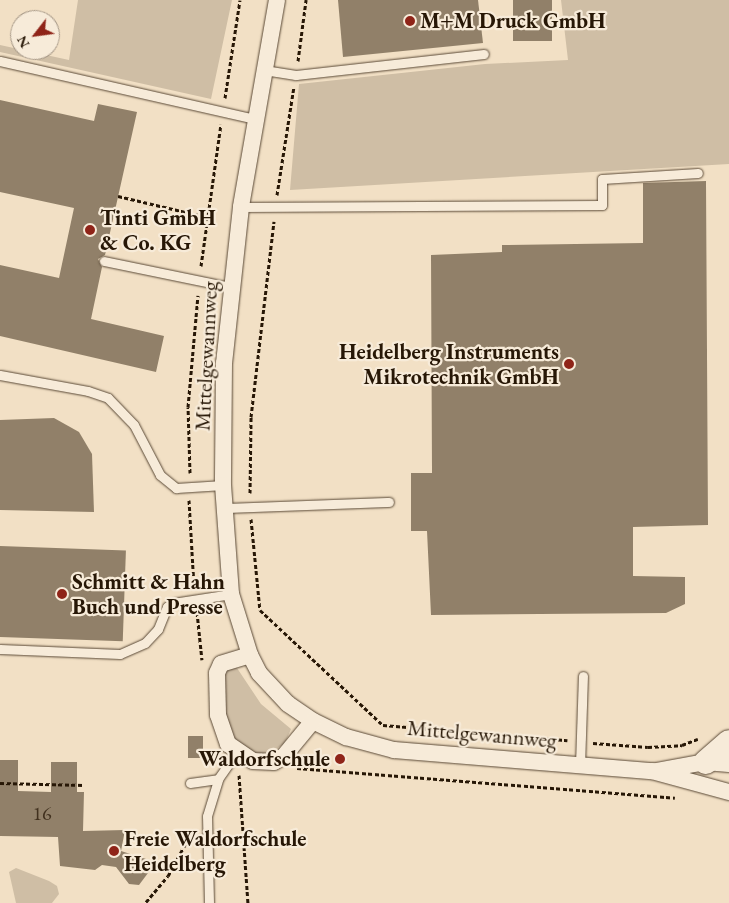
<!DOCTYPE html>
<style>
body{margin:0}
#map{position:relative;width:729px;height:903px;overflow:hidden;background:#f2e0c5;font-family:"EB Garamond",serif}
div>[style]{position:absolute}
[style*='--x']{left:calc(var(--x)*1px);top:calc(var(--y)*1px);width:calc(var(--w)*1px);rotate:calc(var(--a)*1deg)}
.green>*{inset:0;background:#cfbea5}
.building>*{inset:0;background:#918069;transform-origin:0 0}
.path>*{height:3px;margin-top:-1.5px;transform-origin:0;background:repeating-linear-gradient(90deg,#271706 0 4px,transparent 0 6.5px)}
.roads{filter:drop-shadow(0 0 1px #5a4936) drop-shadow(0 0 1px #5a4936)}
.service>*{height:9px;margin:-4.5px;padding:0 4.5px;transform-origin:4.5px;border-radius:4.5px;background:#f7ebd9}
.minor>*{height:16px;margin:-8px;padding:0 8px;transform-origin:8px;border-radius:8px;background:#f7ebd9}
.secondary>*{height:24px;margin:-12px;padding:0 12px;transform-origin:12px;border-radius:12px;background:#f7ebd9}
.dots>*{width:14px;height:14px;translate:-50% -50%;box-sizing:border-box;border:2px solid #f7ebd9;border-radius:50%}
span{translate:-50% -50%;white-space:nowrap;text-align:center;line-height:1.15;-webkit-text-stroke:4.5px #f7ebd9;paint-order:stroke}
.number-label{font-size:20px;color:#42311f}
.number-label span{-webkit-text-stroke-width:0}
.poi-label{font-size:22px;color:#271706;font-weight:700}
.left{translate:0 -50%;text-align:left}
.right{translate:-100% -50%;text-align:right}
.street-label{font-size:22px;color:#271706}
.north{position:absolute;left:10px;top:10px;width:50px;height:50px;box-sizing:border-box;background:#f7ebd9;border:1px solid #a49685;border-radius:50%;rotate:240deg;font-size:14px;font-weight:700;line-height:20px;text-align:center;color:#271706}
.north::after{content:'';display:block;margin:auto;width:18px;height:22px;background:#8f2418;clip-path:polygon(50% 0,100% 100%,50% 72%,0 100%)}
</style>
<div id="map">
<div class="green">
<div style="clip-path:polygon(78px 0,232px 0,211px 99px,0 52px,0 45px,69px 60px)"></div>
<div style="clip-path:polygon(561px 0,729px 0,729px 164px,290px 190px,299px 84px,485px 64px,568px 60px)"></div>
<div style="clip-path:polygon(235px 665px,261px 704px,291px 729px,285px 743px,267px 755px,254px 755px,234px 741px,225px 712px,223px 687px,226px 670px)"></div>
<div style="clip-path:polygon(16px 868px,49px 881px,57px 886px,59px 894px,52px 903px,16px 903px,9px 872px)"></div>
</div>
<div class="building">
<div style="clip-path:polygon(338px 0,478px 0,483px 43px,343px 57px)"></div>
<div style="left:513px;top:0;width:39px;height:41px"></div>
<div style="clip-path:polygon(0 100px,94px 121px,98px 104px,137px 112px,105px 255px,98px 259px,102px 267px,91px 319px,164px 336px,156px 372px,0 336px,0 265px,59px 278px,74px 208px,0 192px)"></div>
<div style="clip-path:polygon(706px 181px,708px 525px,633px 527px,633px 576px,685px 577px,685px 604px,666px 613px,431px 615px,427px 531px,411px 531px,411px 473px,432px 473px,431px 255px,502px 252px,502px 245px,643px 243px,643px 183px)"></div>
<div style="clip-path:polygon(54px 418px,79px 432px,92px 454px,94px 512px,0 510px,0 420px)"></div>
<div style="left:0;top:546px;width:126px;height:91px;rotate:2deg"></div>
<div style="left:188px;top:736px;width:15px;height:22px"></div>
<div style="clip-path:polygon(0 760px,18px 760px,18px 791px,51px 792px,51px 762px,77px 762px,77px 792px,84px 792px,83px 831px,125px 830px,121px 851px,146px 859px,151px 869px,139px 885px,129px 884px,116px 867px,102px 865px,95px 870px,60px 866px,58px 837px,0 836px)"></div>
</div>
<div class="path">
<div style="--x:298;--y:61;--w:62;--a:-82.5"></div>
<div style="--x:225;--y:98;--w:99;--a:-81.3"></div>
<div style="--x:277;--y:195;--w:109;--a:-81.1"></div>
<div style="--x:118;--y:196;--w:91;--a:13.3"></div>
<div style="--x:201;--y:266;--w:143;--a:-82"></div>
<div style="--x:190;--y:473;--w:66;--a:-91.7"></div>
<div style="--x:188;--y:407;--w:112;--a:-84.9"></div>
<div style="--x:250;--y:493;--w:76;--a:-89.2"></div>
<div style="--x:251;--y:417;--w:197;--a:-83.3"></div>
<div style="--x:189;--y:500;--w:86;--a:86.7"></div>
<div style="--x:251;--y:519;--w:91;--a:84.4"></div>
<div style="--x:260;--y:610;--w:168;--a:43.1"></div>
<div style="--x:383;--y:725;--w:185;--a:4.7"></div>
<div style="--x:197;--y:612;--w:48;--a:84.1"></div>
<div style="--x:593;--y:743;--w:55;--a:4.2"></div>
<div style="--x:648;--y:747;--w:34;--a:-3"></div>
<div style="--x:682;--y:745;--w:17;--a:-21"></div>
<div style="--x:297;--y:768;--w:379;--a:4.5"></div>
<div style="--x:239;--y:775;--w:128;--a:86"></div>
<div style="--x:0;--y:783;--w:84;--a:1.4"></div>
<div style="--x:146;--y:902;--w:34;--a:-50"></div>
<div style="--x:168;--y:876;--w:52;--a:-61.5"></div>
</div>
<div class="roads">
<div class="service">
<div style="--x:0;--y:61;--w:262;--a:12.8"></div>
<div style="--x:264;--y:70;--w:32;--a:9"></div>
<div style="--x:296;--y:75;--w:189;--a:-6.4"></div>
<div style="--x:241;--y:207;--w:361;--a:-0.3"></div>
<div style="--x:602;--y:205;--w:26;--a:-90"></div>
<div style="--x:602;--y:179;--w:96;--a:-3.6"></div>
<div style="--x:104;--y:261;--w:130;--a:11.6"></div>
<div style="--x:0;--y:375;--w:89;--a:10.3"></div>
<div style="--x:88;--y:391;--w:21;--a:19"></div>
<div style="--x:108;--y:398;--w:37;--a:46"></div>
<div style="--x:134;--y:425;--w:56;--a:62.5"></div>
<div style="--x:160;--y:475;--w:21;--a:39"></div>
<div style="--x:176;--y:488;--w:47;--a:-3.7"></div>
<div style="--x:224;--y:508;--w:165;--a:-2.1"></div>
<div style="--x:0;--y:649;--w:120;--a:2.4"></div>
<div style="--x:120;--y:654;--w:27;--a:-24"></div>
<div style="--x:145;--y:643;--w:19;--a:-47"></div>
<div style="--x:158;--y:629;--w:24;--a:-68"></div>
<div style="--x:167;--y:607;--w:7;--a:-34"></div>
<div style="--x:173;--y:603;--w:59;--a:-8.8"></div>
<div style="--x:580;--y:765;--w:89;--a:-88.1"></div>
<div style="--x:190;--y:783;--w:28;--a:-8"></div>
<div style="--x:209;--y:903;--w:87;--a:-91.3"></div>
<div style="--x:207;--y:816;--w:39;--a:-73"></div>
<div style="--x:218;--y:779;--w:33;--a:-55"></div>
</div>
<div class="minor">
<div style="--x:277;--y:0;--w:210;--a:99.9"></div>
<div style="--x:241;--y:207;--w:157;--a:96.2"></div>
<div style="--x:224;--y:363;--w:122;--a:90.5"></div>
<div style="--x:223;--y:485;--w:109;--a:85.8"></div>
<div style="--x:231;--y:594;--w:64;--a:72.7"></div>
<div style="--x:250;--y:655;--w:20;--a:63"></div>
<div style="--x:259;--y:673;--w:42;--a:46.9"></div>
<div style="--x:288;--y:704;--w:30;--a:34"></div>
<div style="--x:313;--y:721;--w:37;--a:26"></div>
<div style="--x:346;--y:737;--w:50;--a:15.2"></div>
<div style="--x:394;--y:750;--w:259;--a:4.7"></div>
<div style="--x:652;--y:771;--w:80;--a:15.3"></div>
<div style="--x:250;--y:655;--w:30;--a:163"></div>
<div style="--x:221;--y:664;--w:10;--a:114"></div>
<div style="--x:217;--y:673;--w:42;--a:88.6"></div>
<div style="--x:218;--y:715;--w:31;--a:71"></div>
<div style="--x:228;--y:744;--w:30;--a:34"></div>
<div style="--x:253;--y:761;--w:21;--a:3"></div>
<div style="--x:274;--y:762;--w:12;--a:-31"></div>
<div style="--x:284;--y:756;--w:45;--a:-50.4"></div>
<div style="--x:656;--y:771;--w:51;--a:-10.2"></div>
<div style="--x:706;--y:762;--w:23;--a:5"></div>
</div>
<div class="secondary">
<div style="--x:706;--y:762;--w:30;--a:-41"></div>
</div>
</div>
<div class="dots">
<div style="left:410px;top:21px;background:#8f2418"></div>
<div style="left:90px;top:230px;background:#8f2418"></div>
<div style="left:569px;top:364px;background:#8f2418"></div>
<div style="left:62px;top:594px;background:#8f2418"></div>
<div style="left:340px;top:759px;background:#8f2418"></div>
<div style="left:114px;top:851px;background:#8f2418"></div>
</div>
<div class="number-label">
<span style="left:42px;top:813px">16</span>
</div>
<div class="poi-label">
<span class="left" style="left:420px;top:21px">M+M Druck GmbH</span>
<span class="left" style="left:100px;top:230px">Tinti GmbH<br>&amp; Co. KG</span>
<span class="right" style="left:559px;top:364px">Heidelberg Instruments<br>Mikrotechnik GmbH</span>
<span class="left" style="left:72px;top:594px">Schmitt &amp; Hahn<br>Buch und Presse</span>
<span class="right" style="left:330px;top:759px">Waldorfschule</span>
<span class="left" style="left:124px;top:851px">Freie Waldorfschule<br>Heidelberg</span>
</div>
<div class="street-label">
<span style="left:206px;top:356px;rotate:-87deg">Mittelgewannweg</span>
<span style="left:482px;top:734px;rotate:5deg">Mittelgewannweg</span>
</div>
<div class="north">N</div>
</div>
